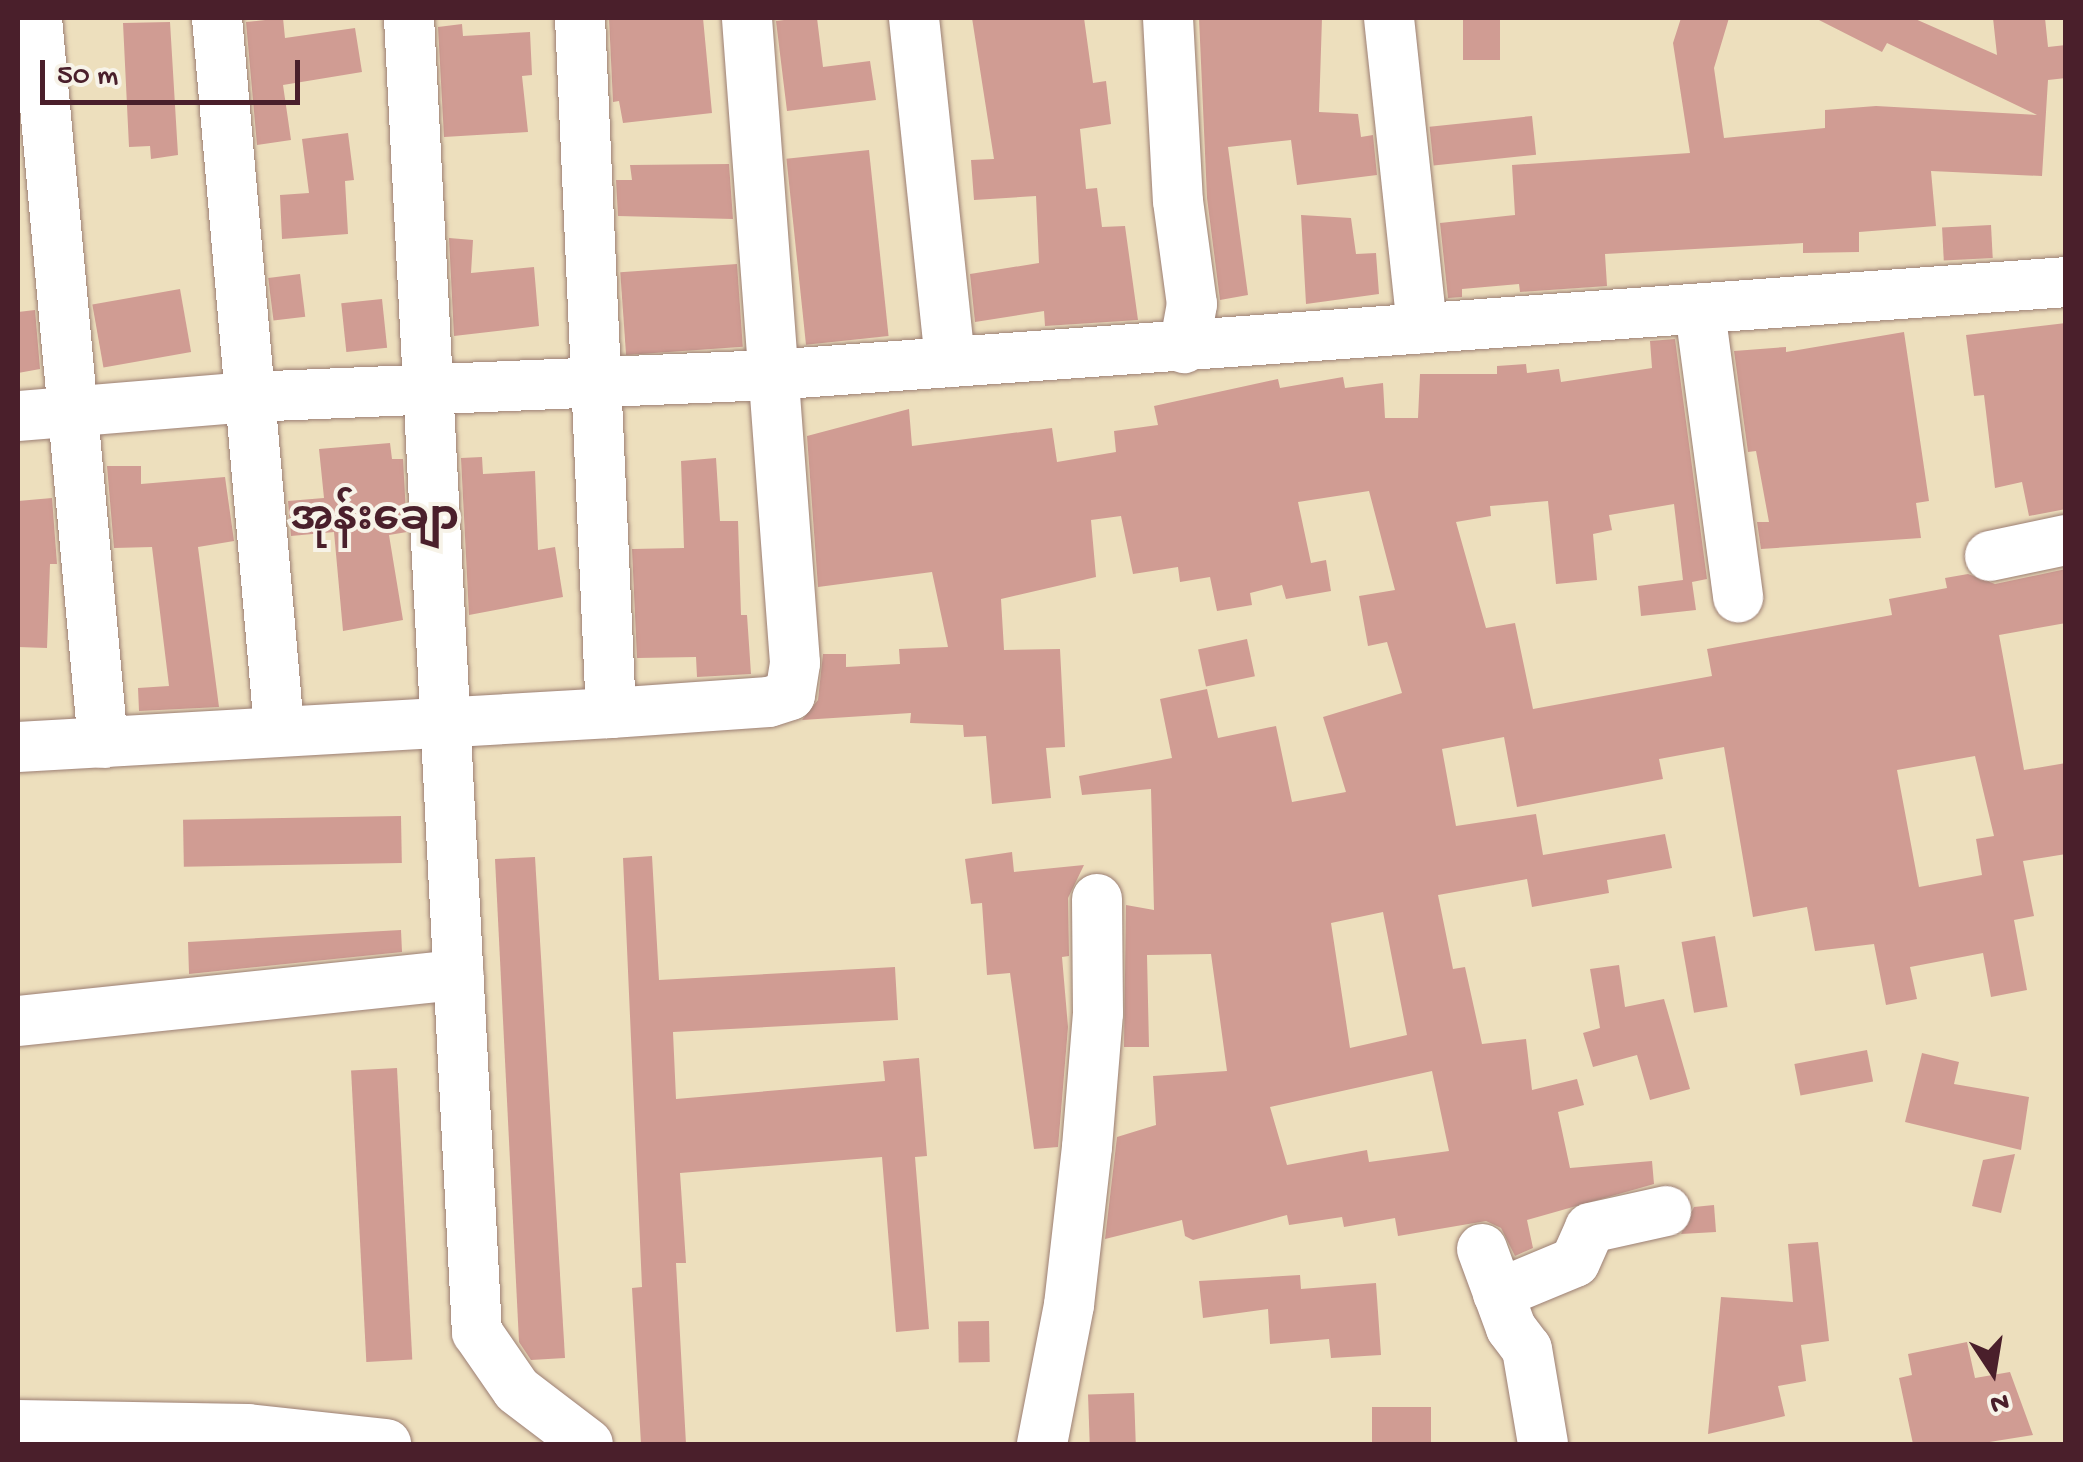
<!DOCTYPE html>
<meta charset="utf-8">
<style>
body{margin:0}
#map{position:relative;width:2083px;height:1462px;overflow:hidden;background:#eddfbd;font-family:"Gochi Hand","Noto Sans Myanmar",sans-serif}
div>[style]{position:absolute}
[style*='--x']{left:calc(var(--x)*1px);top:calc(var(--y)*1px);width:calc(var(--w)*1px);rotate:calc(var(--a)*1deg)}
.building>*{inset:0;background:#d09c93;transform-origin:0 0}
.roads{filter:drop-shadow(0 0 2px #9c7f74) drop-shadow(0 0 2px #9c7f74)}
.minor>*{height:50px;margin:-25px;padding:0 25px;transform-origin:25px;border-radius:25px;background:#fff}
span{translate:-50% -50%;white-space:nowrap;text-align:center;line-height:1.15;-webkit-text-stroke:8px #f7f3e8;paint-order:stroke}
.quarter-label{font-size:42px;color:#4a1f2b;font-weight:700}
.frame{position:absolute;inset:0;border:20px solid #4a1f2b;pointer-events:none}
.north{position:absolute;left:1943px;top:1322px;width:100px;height:100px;-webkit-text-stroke:8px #f7f3e8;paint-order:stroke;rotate:168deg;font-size:28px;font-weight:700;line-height:40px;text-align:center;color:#4a1f2b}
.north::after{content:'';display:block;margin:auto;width:35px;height:45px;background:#4a1f2b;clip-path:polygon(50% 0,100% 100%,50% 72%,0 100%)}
.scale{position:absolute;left:40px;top:60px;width:260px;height:45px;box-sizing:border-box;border:5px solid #4a1f2b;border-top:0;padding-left:12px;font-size:30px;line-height:35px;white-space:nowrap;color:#4a1f2b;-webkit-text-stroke:8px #f7f3e8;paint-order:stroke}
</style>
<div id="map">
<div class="building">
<div style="clip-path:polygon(283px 18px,285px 38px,355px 28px,362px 72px,283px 85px,291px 140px,257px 145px,246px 22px)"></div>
<div style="clip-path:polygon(609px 18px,703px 18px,712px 113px,623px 123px,619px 101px,613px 102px)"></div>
<div style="clip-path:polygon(800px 18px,817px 18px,823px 67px,870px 61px,876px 100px,787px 111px,776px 21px)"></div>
<div style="clip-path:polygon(972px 18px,1084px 18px,1093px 83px,1106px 81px,1111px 124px,1080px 129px,1086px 189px,1097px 188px,1102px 227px,1125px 226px,1138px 320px,1045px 326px,1044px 311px,975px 322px,970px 274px,1039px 263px,1036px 196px,974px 200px,971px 160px,994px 159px)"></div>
<div style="clip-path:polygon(1199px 18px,1322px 18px,1319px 112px,1358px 114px,1361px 137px,1373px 135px,1377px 175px,1297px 185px,1291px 140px,1228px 147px,1248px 295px,1220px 300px,1207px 198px)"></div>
<div style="left:1463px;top:18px;width:37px;height:42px"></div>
<div style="clip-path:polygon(1681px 18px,1729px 18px,1714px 68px,1724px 138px,1825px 128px,1825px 110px,1876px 106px,2037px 115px,1887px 43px,1882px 52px,1815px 18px,1913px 18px,1997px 55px,1993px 18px,2045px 18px,2048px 47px,2066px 45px,2066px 78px,2048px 80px,2042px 176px,1931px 171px,1936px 226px,1859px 232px,1859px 252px,1803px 253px,1803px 243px,1605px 254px,1607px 286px,1520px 292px,1519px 284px,1462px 289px,1462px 297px,1448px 298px,1440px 223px,1515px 215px,1512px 165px,1690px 153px,1673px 43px)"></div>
<div style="clip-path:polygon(170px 22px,178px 155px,151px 159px,150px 146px,129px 147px,123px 23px)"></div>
<div style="clip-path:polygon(462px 24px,463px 36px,530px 32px,532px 75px,522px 76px,528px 132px,444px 137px,438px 27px)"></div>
<div style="left:1532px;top:116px;width:39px;height:103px;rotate:84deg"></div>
<div style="clip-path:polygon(348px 133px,354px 180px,345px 181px,348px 234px,282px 239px,280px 195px,309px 193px,302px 139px)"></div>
<div style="left:869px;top:150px;width:187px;height:83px;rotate:84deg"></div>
<div style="clip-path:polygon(729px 164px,733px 219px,618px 216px,616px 180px,632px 180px,630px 165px)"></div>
<div style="clip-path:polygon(1301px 215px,1351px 218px,1356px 254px,1376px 253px,1379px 294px,1306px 304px)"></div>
<div style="left:1991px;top:225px;width:33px;height:49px;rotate:87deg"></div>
<div style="clip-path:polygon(449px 238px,473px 240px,471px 273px,534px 267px,539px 326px,454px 336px)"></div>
<div style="left:737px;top:264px;width:83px;height:117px;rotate:86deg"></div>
<div style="left:300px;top:274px;width:43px;height:32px;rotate:83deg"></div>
<div style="left:180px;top:289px;width:64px;height:89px;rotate:80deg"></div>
<div style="left:382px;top:299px;width:49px;height:41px;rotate:84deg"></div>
<div style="clip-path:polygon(35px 310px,40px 369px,18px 373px,18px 312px)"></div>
<div style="clip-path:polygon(2066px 323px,2066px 509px,2029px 516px,2022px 482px,1995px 488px,1984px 395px,1974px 396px,1966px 335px)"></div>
<div style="clip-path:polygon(1904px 332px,1929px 501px,1916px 503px,1921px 538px,1761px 549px,1757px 522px,1769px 522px,1756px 451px,1748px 452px,1734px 351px,1786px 347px,1786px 352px)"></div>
<div style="clip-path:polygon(evenodd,1675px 339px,1707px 579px,1692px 582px,1696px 610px,1641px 616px,1638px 586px,1683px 580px,1674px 504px,1609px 515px,1612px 530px,1593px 534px,1597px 580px,1556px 584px,1548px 501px,1490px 506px,1491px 516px,1456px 522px,1486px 628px,1515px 623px,1533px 709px,1712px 676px,1707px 649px,1892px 615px,1889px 599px,1947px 588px,1945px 578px,1968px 574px,1995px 584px,2066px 569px,2066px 623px,1999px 635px,2024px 770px,2066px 763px,2066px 854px,2023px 861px,2034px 916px,2014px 920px,2027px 990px,1991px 997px,1983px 953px,1910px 967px,1917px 999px,1886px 1005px,1874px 944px,1815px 951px,1807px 907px,1753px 917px,1724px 747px,1659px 759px,1663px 779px,1517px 807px,1504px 737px,1442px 749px,1456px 826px,1536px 814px,1543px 855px,1665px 834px,1672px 868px,1607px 880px,1609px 893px,1532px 907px,1527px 879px,1438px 895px,1453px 969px,1465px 967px,1482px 1044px,1526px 1039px,1532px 1090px,1577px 1079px,1584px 1105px,1558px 1112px,1570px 1168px,1652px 1161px,1654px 1184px,1527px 1220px,1533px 1248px,1515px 1256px,1501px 1228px,1486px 1221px,1398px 1236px,1395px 1218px,1344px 1227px,1342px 1217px,1289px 1225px,1287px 1215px,1193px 1240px,1185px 1236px,1182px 1220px,1105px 1239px,1117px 1137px,1156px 1125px,1153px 1076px,1227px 1071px,1211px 954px,1147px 955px,1149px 1047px,1124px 1047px,1126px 905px,1154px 910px,1151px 789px,1082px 795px,1079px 776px,1172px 758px,1160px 699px,1207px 689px,1218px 738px,1276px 726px,1292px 802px,1346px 792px,1323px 717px,1402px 693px,1387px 642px,1368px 646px,1359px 596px,1395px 590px,1369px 491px,1298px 502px,1311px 563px,1326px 560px,1331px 591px,1286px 599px,1282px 585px,1250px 593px,1252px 605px,1217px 611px,1210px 577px,1180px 582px,1178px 567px,1133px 574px,1121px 516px,1091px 520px,1096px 577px,1001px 599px,1004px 650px,1060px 649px,1065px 747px,1046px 748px,1051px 798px,992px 804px,986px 736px,964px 737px,963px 725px,910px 723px,911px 713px,802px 720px,818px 700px,823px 654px,846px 654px,846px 667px,900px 664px,899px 649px,948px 647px,932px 572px,818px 587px,807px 436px,909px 409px,912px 446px,1052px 428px,1057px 462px,1116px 452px,1114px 431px,1158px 425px,1154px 406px,1278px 379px,1280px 388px,1343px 377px,1345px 388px,1383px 383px,1385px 418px,1418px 418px,1420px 374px,1497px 374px,1497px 366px,1526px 364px,1527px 373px,1559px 369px,1561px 382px,1652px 368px,1650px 341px,1675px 339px,1975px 756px,1994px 836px,1976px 839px,1982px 875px,1919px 887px,1897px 770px,1975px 756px,1675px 339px,1383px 912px,1407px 1035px,1350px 1048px,1331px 923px,1383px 912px,1675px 339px,1432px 1071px,1449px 1151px,1369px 1162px,1367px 1150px,1287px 1165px,1270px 1107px,1432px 1071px)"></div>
<div style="clip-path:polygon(390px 443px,392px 459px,403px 459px,407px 532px,389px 535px,403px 620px,343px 631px,334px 532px,291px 536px,288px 501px,324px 498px,319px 449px)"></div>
<div style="clip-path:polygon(482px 457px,483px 474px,535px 471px,538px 550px,555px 547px,563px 597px,469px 615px,461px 458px)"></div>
<div style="clip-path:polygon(716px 458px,720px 521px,738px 521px,741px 615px,747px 615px,751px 674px,697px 677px,696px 657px,637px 658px,632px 549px,684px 548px,681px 461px)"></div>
<div style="clip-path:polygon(107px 466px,141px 466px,141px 484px,225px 477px,234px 541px,198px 547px,219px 707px,139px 711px,138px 688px,169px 686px,152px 547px,114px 548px)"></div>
<div style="clip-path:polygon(52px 498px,57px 564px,50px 564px,47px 648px,18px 647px,18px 501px)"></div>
<div style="left:1247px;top:639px;width:38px;height:50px;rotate:78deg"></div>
<div style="left:401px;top:816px;width:47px;height:218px;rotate:89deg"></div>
<div style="clip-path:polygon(1012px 852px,1014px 872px,1084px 865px,1068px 898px,1069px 956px,1062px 957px,1068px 1027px,1058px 1147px,1034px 1149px,1010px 973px,987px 975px,982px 903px,971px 904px,965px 859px)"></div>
<div style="clip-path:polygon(652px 856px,659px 980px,895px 967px,898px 1020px,673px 1032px,676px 1099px,885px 1081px,883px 1061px,919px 1058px,927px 1156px,915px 1157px,929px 1329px,896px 1332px,882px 1157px,680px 1173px,686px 1263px,676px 1263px,686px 1444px,641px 1444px,632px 1288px,642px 1287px,623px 858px)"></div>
<div style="clip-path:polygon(535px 857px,565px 1358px,531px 1360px,519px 1342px,495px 859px)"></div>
<div style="clip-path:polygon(401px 930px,402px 952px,189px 974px,188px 942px)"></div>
<div style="left:1715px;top:936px;width:72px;height:34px;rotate:80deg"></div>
<div style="clip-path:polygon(1619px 965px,1625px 1007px,1664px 999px,1690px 1089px,1650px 1100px,1637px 1055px,1593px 1067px,1583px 1033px,1600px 1028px,1590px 969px)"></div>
<div style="left:1867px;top:1050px;width:32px;height:74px;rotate:79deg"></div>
<div style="clip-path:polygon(1922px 1053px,1959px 1062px,1954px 1084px,2029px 1097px,2021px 1150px,1905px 1122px)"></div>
<div style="left:397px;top:1068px;width:292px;height:46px;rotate:87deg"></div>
<div style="clip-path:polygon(2015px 1154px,2001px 1213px,1972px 1206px,1983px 1160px)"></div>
<div style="clip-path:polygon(1714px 1205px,1716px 1232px,1681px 1234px,1694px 1207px)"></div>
<div style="clip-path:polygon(1818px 1242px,1829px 1341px,1801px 1345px,1806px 1381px,1778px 1386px,1785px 1416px,1708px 1434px,1721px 1297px,1793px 1302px,1788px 1244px)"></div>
<div style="clip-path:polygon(1300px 1275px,1301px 1289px,1376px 1283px,1381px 1355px,1331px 1358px,1329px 1339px,1270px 1344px,1268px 1309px,1203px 1318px,1199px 1281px)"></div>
<div style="left:989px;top:1321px;width:41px;height:31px;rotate:89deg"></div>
<div style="clip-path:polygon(1967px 1342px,1975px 1378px,2010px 1372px,2033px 1435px,1977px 1444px,1913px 1444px,1899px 1378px,1912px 1375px,1908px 1354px)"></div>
<div style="left:1134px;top:1393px;width:51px;height:46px;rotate:88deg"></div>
<div style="left:1372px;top:1407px;width:59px;height:37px"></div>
</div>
<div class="roads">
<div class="minor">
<div style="--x:37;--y:18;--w:728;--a:84.8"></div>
<div style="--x:217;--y:18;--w:713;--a:85.01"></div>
<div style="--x:409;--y:18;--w:1316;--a:87.04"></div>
<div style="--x:477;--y:1332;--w:70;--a:55.4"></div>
<div style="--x:517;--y:1390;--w:89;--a:37.3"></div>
<div style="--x:580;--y:18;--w:696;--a:87.45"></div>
<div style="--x:914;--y:18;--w:346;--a:84"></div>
<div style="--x:1168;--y:18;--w:183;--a:86.9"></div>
<div style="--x:1178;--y:201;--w:104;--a:82.3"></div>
<div style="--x:1192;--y:304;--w:45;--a:100.3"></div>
<div style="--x:1389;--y:18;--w:312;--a:83.9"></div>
<div style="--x:1700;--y:311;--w:289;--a:82.4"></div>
<div style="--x:18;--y:416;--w:231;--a:-4.7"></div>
<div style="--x:248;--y:397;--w:522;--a:-2.41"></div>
<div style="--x:770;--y:375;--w:1299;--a:-4.1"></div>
<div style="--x:1990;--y:556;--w:78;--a:-11.9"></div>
<div style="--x:18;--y:747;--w:594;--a:-3.28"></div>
<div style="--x:611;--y:713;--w:158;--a:-4"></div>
<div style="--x:769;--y:702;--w:22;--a:-18"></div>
<div style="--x:790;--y:695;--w:32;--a:-81"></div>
<div style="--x:795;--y:663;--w:647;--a:-94.26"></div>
<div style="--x:18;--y:1021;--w:443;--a:-6"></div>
<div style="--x:1482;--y:1249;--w:84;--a:69.8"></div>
<div style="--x:1511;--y:1328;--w:26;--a:53"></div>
<div style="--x:1527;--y:1349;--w:96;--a:80.4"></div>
<div style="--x:1498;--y:1294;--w:83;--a:-22.6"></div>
<div style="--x:1575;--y:1262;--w:37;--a:-66"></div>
<div style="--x:1590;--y:1228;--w:78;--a:-12.6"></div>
<div style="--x:18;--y:1425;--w:230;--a:1"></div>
<div style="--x:248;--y:1429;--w:139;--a:6.2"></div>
<div style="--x:1042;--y:1444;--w:142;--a:-79"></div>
<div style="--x:1069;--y:1305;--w:159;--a:-83.5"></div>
<div style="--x:1087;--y:1147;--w:134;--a:-85.3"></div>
<div style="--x:1098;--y:1013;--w:114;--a:-90.5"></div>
</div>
</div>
<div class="quarter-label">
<span style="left:375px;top:522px">အုန်းချော</span>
</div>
<div class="frame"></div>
<div class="north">N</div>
<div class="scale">50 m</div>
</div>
